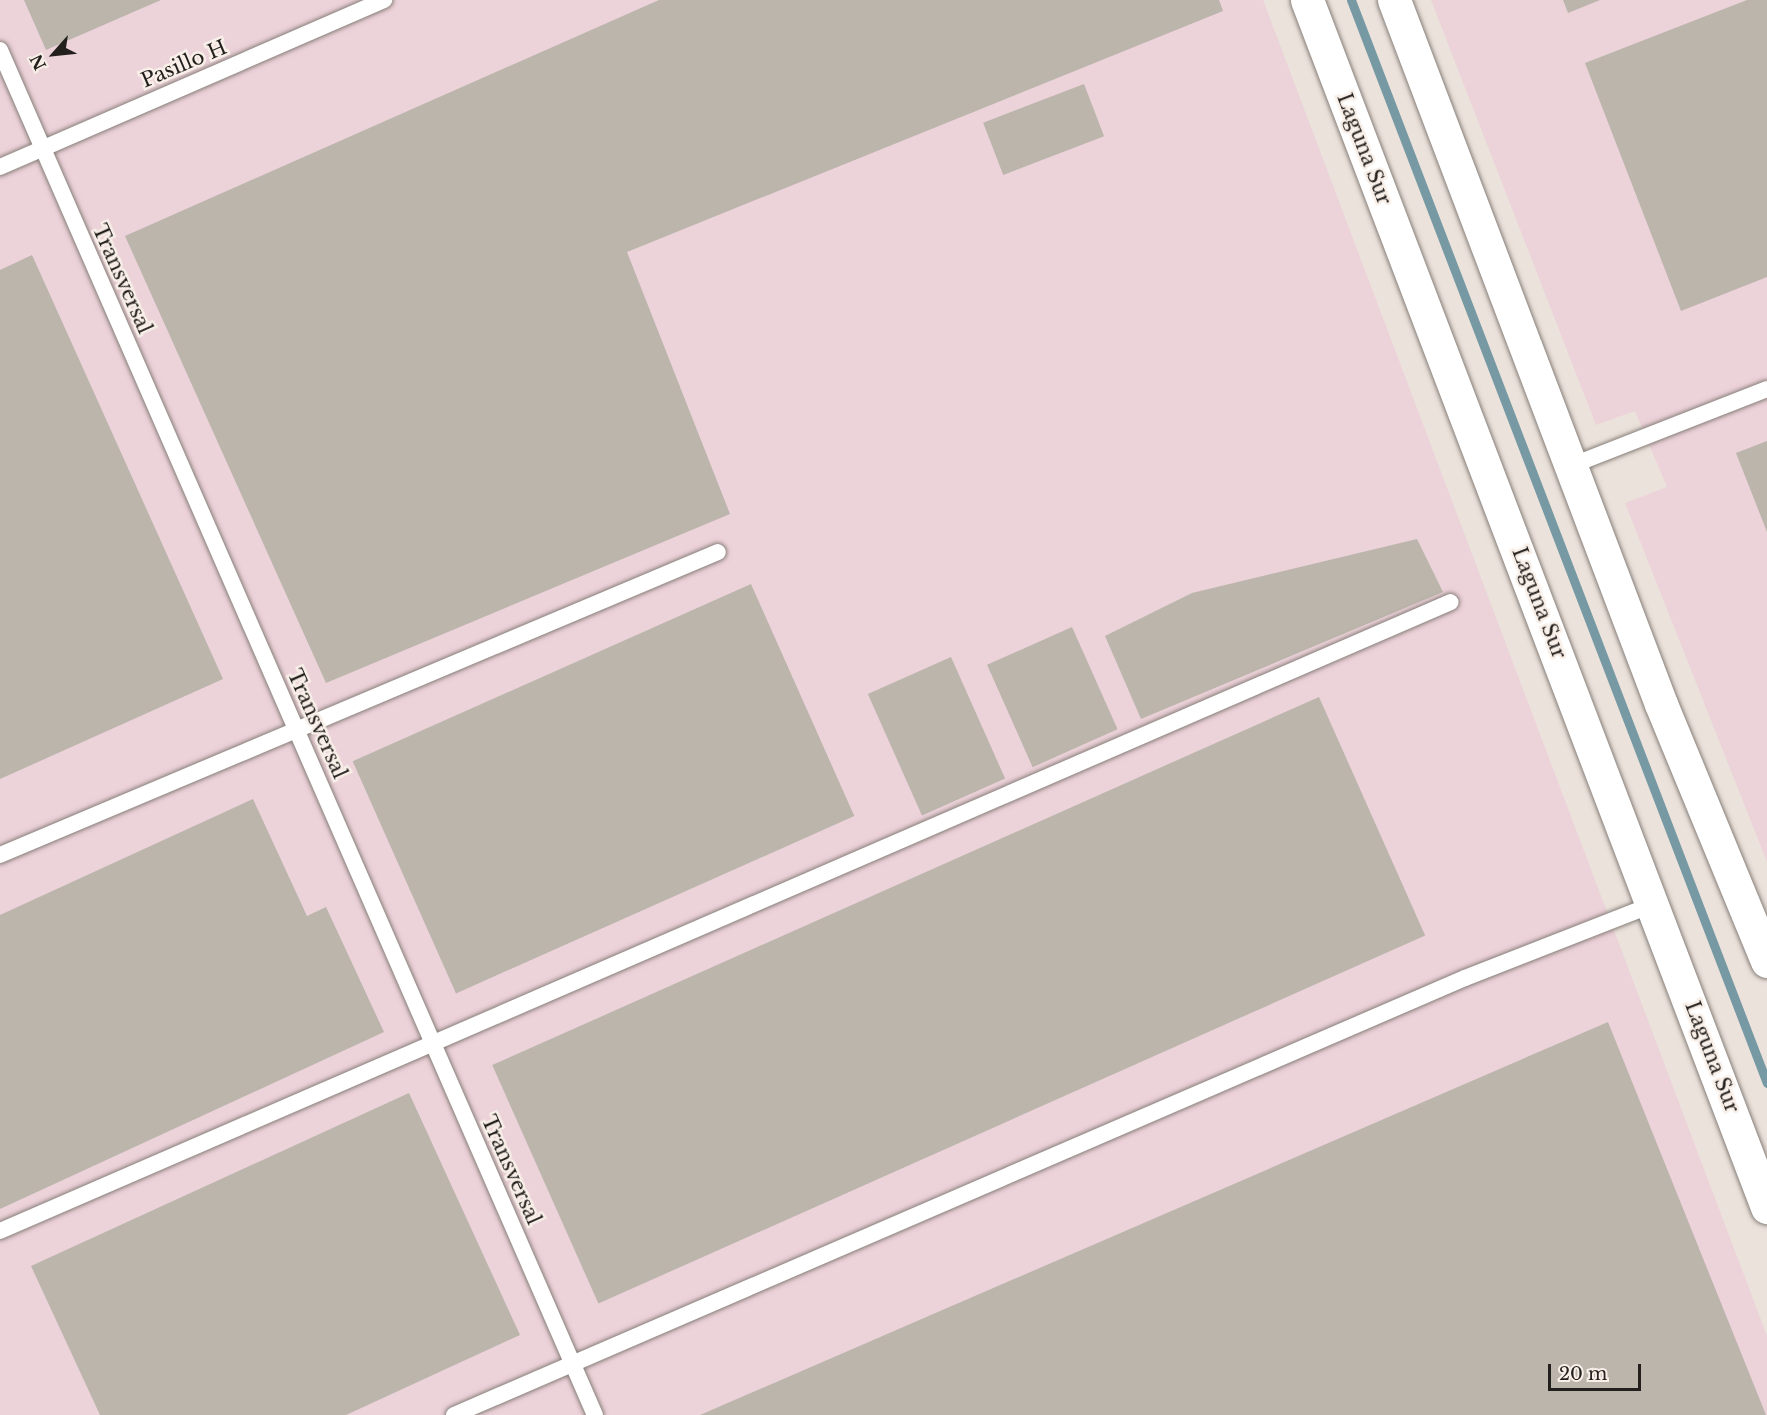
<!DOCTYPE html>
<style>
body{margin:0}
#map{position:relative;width:1767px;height:1415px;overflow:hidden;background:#ebe2db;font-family:"Libre Baskerville",serif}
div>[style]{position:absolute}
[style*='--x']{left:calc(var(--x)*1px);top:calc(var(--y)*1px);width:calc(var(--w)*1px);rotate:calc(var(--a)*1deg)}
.industrial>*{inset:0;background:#ecd2d9}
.stream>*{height:9px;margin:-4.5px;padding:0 4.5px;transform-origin:4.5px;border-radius:4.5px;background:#7799a3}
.building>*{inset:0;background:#bbb5ac;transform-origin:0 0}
.roads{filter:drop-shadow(0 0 2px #877f79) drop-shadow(0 0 2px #877f79)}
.lane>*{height:16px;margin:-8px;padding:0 8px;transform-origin:8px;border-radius:8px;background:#fff}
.street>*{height:33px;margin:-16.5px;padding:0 16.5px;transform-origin:16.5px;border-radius:16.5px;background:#fff}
span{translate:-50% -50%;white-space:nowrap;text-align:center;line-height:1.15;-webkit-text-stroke:5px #f8efe8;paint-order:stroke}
.street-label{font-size:20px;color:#231f1d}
.north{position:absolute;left:24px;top:24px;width:60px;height:60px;-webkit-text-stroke:4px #f8efe8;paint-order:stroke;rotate:243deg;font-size:16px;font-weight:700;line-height:24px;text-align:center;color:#231f1d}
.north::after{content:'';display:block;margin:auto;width:21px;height:27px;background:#231f1d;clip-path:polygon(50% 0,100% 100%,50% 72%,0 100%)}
.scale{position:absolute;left:1548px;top:1364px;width:93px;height:27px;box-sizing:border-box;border:3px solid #231f1d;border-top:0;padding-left:8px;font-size:18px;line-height:21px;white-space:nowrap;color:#231f1d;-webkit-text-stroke:4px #f8efe8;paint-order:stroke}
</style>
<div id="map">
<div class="industrial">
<div style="clip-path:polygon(0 0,1263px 0,1767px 1336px,1767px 1415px,0 1415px)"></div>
<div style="clip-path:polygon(1431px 0,1767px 0,1767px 862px,1625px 503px,1667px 487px,1635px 411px,1596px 425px)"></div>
</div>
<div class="stream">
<div style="--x:1351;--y:0;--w:1160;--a:68.99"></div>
</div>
<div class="building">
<div style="clip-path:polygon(24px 0,161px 0,46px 50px)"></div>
<div style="clip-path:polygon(659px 0,1219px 0,1223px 11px,627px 252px,730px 514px,326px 683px,125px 236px)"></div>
<div style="clip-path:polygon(1563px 0,1600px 0,1568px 13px)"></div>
<div style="clip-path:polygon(1747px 0,1767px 0,1767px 277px,1681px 311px,1585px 63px)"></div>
<div style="left:1084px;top:84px;width:56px;height:108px;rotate:69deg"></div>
<div style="clip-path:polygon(32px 255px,223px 679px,0 779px,0 270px)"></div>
<div style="clip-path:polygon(1767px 441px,1767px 532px,1736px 453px)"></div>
<div style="clip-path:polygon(1417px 539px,1443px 592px,1141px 719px,1105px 636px,1192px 593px)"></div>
<div style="left:751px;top:584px;width:254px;height:436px;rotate:66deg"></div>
<div style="left:1072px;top:627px;width:112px;height:93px;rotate:66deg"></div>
<div style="left:951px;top:657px;width:133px;height:91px;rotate:66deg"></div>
<div style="left:1319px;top:697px;width:261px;height:905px;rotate:66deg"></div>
<div style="clip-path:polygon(253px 799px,307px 916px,326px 907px,384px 1032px,0 1209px,0 915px)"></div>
<div style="clip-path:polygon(1608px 1022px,1766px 1415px,700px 1415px)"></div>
<div style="clip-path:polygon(409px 1093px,520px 1335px,346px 1415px,100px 1415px,31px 1266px)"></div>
</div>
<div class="roads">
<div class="lane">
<div style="--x:0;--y:50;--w:1489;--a:66.45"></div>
<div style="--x:0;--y:167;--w:419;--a:-23.5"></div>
<div style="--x:1573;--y:465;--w:208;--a:-21.4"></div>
<div style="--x:0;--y:855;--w:779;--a:-22.88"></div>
<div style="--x:0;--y:1231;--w:1581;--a:-23.44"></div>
<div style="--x:454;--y:1415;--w:1101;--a:-23.38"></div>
<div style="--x:1465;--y:978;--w:203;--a:-21.4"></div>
</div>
<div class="street">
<div style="--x:1307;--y:0;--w:1292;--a:69.14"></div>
<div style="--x:1394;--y:0;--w:753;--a:69.23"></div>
<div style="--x:1661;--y:704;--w:278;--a:67.6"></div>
</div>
</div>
<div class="street-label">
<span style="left:184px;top:64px;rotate:-23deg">Pasillo H</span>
<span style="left:1364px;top:149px;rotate:69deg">Laguna Sur</span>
<span style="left:122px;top:279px;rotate:66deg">Transversal</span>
<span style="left:1539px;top:603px;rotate:69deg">Laguna Sur</span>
<span style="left:317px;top:724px;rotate:66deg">Transversal</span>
<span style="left:1712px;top:1057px;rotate:69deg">Laguna Sur</span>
<span style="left:511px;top:1170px;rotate:66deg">Transversal</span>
</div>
<div class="north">N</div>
<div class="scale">20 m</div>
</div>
